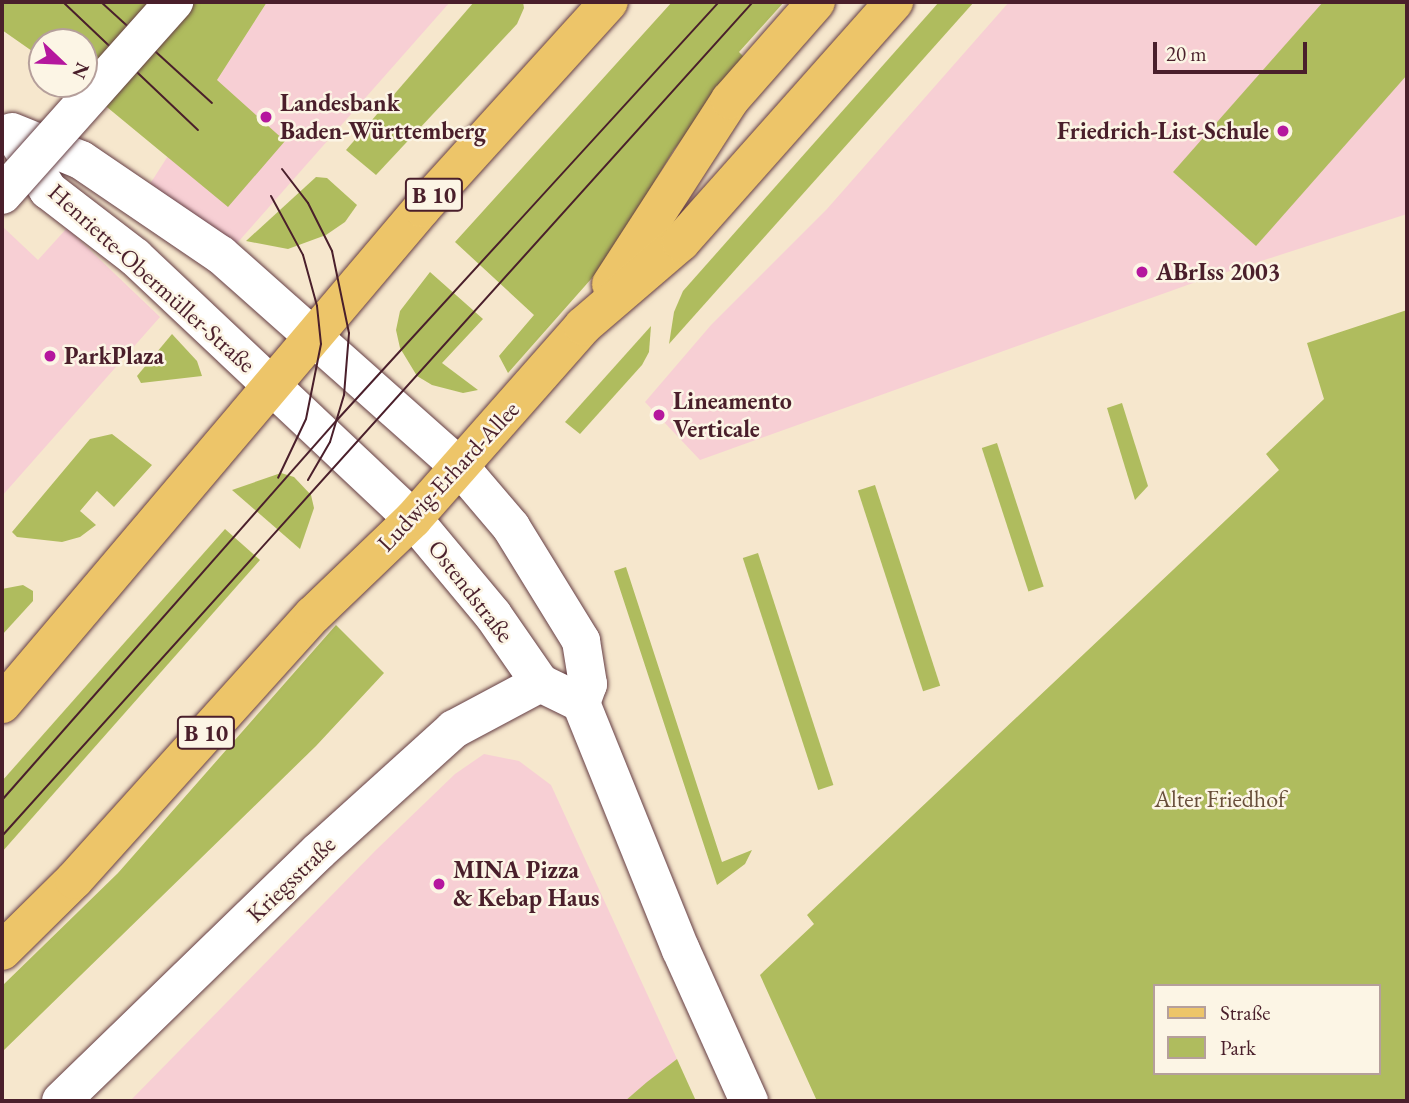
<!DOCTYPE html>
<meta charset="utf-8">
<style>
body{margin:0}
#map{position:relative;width:1409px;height:1103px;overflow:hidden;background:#f6e7cd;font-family:"EB Garamond",serif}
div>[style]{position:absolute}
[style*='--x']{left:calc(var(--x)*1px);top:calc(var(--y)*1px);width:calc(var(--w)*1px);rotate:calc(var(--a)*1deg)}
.built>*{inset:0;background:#f7cfd4}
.green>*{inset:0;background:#afbc5e;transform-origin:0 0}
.roads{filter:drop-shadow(0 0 2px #643d43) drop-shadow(0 0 2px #643d43)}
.minor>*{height:38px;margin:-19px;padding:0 19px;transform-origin:19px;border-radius:19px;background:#fff}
.major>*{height:38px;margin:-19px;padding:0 19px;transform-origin:19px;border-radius:19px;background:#edc569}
.tram>*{height:2px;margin:-1px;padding:0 1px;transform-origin:1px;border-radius:1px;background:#4a1f2b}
.bridges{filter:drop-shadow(0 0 2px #643d43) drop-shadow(0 0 2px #643d43)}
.minor-bridge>*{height:38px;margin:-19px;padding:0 19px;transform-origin:19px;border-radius:19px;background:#fff}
.dots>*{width:19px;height:19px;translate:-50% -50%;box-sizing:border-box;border:4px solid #fcf5e5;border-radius:50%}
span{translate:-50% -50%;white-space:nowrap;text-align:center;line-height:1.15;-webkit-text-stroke:5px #fcf5e5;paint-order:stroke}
.shield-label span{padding:2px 5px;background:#fcf5e5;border:2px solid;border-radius:5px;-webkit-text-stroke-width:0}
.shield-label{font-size:23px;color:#4a1f2b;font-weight:700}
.poi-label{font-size:24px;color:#4a1f2b;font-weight:700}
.left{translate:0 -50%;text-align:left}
.right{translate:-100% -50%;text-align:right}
.street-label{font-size:24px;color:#4a1f2b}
.park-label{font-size:24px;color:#684e3a}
.frame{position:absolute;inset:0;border:4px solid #4a1f2b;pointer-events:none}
.legend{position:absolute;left:1153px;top:984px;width:228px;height:91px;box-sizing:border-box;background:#fcf5e5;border:2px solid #b59f9b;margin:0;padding:9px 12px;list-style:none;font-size:21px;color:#4a1f2b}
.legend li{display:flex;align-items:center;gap:14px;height:35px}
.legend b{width:35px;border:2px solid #b59f9b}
.north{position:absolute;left:28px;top:28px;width:70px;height:70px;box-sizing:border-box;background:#fcf5e5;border:2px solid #b59f9b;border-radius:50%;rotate:113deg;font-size:19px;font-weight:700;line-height:28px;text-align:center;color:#4a1f2b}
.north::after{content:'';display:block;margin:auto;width:24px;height:32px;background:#b5179e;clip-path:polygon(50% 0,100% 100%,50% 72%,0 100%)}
.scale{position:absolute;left:1153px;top:42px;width:154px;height:32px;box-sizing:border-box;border:4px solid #4a1f2b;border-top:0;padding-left:9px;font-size:21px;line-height:24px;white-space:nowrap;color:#4a1f2b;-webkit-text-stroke:5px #fcf5e5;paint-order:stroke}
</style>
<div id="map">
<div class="built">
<div style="clip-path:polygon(267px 2px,450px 2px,232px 249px,148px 187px)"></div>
<div style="clip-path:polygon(1009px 2px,1407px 2px,1407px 214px,1193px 283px,700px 460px,645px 402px,711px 325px,827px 209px)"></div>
<div style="clip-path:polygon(2px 226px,38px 260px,67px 228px,160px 317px,2px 496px)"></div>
<div style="clip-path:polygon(484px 754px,519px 761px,551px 785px,677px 1059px,625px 1101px,130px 1101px,376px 850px,455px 774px)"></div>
</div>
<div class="green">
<div style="clip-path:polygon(2px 2px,267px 2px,217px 80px,285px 141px,228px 207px,79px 84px,84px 84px,84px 42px,42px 42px,42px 58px,2px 30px)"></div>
<div style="clip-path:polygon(474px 2px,523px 2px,524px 8px,517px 24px,376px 175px,346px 150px)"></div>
<div style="clip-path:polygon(672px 2px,784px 2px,739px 52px,745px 58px,673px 151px,607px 261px,508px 373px,499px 356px,534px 315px,455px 242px)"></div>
<div style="clip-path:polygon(939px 2px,974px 2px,669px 344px,674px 312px,683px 291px)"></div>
<div style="clip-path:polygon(1323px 2px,1407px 2px,1407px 75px,1256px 246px,1173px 172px)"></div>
<div style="clip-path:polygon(316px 177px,327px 178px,357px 205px,345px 222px,326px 235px,288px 249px,246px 241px)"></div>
<div style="clip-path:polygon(430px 272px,483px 319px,442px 363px,478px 390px,463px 393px,432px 385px,417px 376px,400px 348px,396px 330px,400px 311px)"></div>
<div style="clip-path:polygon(evenodd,1407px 310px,1407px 1101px,817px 1101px,760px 975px,814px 924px,807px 915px,1279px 470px,1266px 454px,1324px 399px,1307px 343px,1407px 310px,1155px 986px,1379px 986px,1379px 1073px,1155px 1073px,1155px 986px)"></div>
<div style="clip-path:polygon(651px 326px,649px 352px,642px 365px,580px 434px,565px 422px)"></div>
<div style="clip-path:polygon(172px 334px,197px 361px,202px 376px,141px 383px,137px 376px)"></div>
<div style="clip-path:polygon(1122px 403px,1148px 486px,1135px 500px,1107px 408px)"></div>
<div style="clip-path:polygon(112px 434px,152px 465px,114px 507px,97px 491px,80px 511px,96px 525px,80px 537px,62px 542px,17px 537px,12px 532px,90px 439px)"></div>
<div style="left:997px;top:443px;width:151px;height:16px;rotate:72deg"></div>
<div style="clip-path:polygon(281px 473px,294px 477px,311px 495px,314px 508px,300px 549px,232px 490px)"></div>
<div style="left:875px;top:485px;width:211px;height:18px;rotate:72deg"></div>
<div style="clip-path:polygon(225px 529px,260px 560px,2px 852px,2px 781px)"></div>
<div style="left:758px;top:553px;width:244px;height:16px;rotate:72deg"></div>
<div style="clip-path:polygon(626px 567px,722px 862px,752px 850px,745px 864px,717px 885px,614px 571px)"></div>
<div style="clip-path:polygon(23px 585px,33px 591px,33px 601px,2px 635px,2px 589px)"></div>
<div style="clip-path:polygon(336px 625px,384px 673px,316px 746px,2px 1052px,2px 986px,118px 873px)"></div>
<div style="clip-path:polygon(677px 1059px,696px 1101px,625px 1101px,647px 1082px)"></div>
</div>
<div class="roads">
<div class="minor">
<div style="--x:12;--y:132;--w:74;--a:22.1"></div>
<div style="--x:81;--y:160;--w:169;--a:34.2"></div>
<div style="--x:221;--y:255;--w:319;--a:41.6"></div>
<div style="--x:460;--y:467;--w:79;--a:49.6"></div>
<div style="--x:511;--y:527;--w:134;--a:58.4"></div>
<div style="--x:581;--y:641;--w:44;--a:80.8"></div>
<div style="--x:588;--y:684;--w:20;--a:110"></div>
<div style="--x:581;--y:703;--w:266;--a:68"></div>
<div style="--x:681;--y:950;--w:166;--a:65.8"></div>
<div style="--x:14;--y:135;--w:65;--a:58.3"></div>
<div style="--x:48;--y:190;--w:110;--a:37.6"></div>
<div style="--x:135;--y:257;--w:382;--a:43.3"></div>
<div style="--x:413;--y:519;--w:125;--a:50.2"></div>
<div style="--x:493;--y:615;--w:83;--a:55.3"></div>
<div style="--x:540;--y:683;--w:46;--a:26"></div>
<div style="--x:61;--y:1101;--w:359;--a:-44.1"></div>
<div style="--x:319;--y:851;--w:182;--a:-42.1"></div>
<div style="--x:454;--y:729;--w:98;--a:-28.1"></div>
</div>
<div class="major">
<div style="--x:611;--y:284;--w:219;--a:-57.1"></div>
<div style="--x:730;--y:100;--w:130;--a:-48.7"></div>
<div style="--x:2;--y:704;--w:650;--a:-49.74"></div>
<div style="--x:422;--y:208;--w:278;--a:-47.8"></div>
<div style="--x:2;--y:951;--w:101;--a:-44.6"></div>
<div style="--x:74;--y:880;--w:357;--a:-48"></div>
<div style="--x:313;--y:615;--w:139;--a:-43.8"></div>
<div style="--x:413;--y:519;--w:257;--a:-48.6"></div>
<div style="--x:583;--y:326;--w:129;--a:-40.6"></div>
<div style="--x:681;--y:242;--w:321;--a:-48.4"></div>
</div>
</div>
<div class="tram">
<div style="--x:63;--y:2;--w:186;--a:43.5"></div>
<div style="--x:101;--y:2;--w:150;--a:42.3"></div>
<div style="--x:282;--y:169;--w:43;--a:52.6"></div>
<div style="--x:308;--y:203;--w:54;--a:63.4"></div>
<div style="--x:332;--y:251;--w:84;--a:78.3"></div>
<div style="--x:349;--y:333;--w:62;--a:94.6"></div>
<div style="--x:344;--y:395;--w:49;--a:106.6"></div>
<div style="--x:330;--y:442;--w:44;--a:120.1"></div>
<div style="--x:271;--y:196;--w:67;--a:61.5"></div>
<div style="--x:303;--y:255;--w:53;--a:74.6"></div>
<div style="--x:317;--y:306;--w:38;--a:84"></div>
<div style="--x:321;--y:344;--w:76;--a:101.3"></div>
<div style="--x:306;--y:419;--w:65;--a:115.4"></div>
<div style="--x:2;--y:800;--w:507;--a:-48.6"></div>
<div style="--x:337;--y:420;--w:566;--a:-47.58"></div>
<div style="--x:2;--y:836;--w:1122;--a:-48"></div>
</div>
<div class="bridges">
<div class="minor-bridge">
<div style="--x:2;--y:195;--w:259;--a:-48.3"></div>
</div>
</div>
<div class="dots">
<div style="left:266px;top:117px;background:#b5179e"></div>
<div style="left:1283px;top:131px;background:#b5179e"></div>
<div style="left:1142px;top:272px;background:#b5179e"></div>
<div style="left:50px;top:356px;background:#b5179e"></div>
<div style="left:659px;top:415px;background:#b5179e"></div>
<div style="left:439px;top:884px;background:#b5179e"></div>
</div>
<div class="shield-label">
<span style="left:434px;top:195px">B 10</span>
<span style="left:206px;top:733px">B 10</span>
</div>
<div class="poi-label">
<span class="left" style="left:280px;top:117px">Landesbank<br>Baden-Württemberg</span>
<span class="right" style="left:1269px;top:131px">Friedrich-List-Schule</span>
<span class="left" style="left:1156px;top:272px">ABrIss 2003</span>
<span class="left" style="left:64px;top:356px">ParkPlaza</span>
<span class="left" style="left:673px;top:415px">Lineamento<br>Verticale</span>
<span class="left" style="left:453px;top:884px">MINA Pizza<br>&amp; Kebap Haus</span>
</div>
<div class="street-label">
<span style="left:152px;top:278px;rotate:42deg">Henriette-Obermüller-Straße</span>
<span style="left:448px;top:476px;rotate:-47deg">Ludwig-Erhard-Allee</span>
<span style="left:471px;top:591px;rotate:52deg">Ostendstraße</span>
<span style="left:291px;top:879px;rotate:-44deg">Kriegsstraße</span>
</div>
<div class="park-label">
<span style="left:1220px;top:799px">Alter Friedhof</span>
</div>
<div class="frame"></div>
<ul class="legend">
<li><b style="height:9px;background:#edc569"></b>Straße</li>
<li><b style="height:19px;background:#afbc5e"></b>Park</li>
</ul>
<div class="north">N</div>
<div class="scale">20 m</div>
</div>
